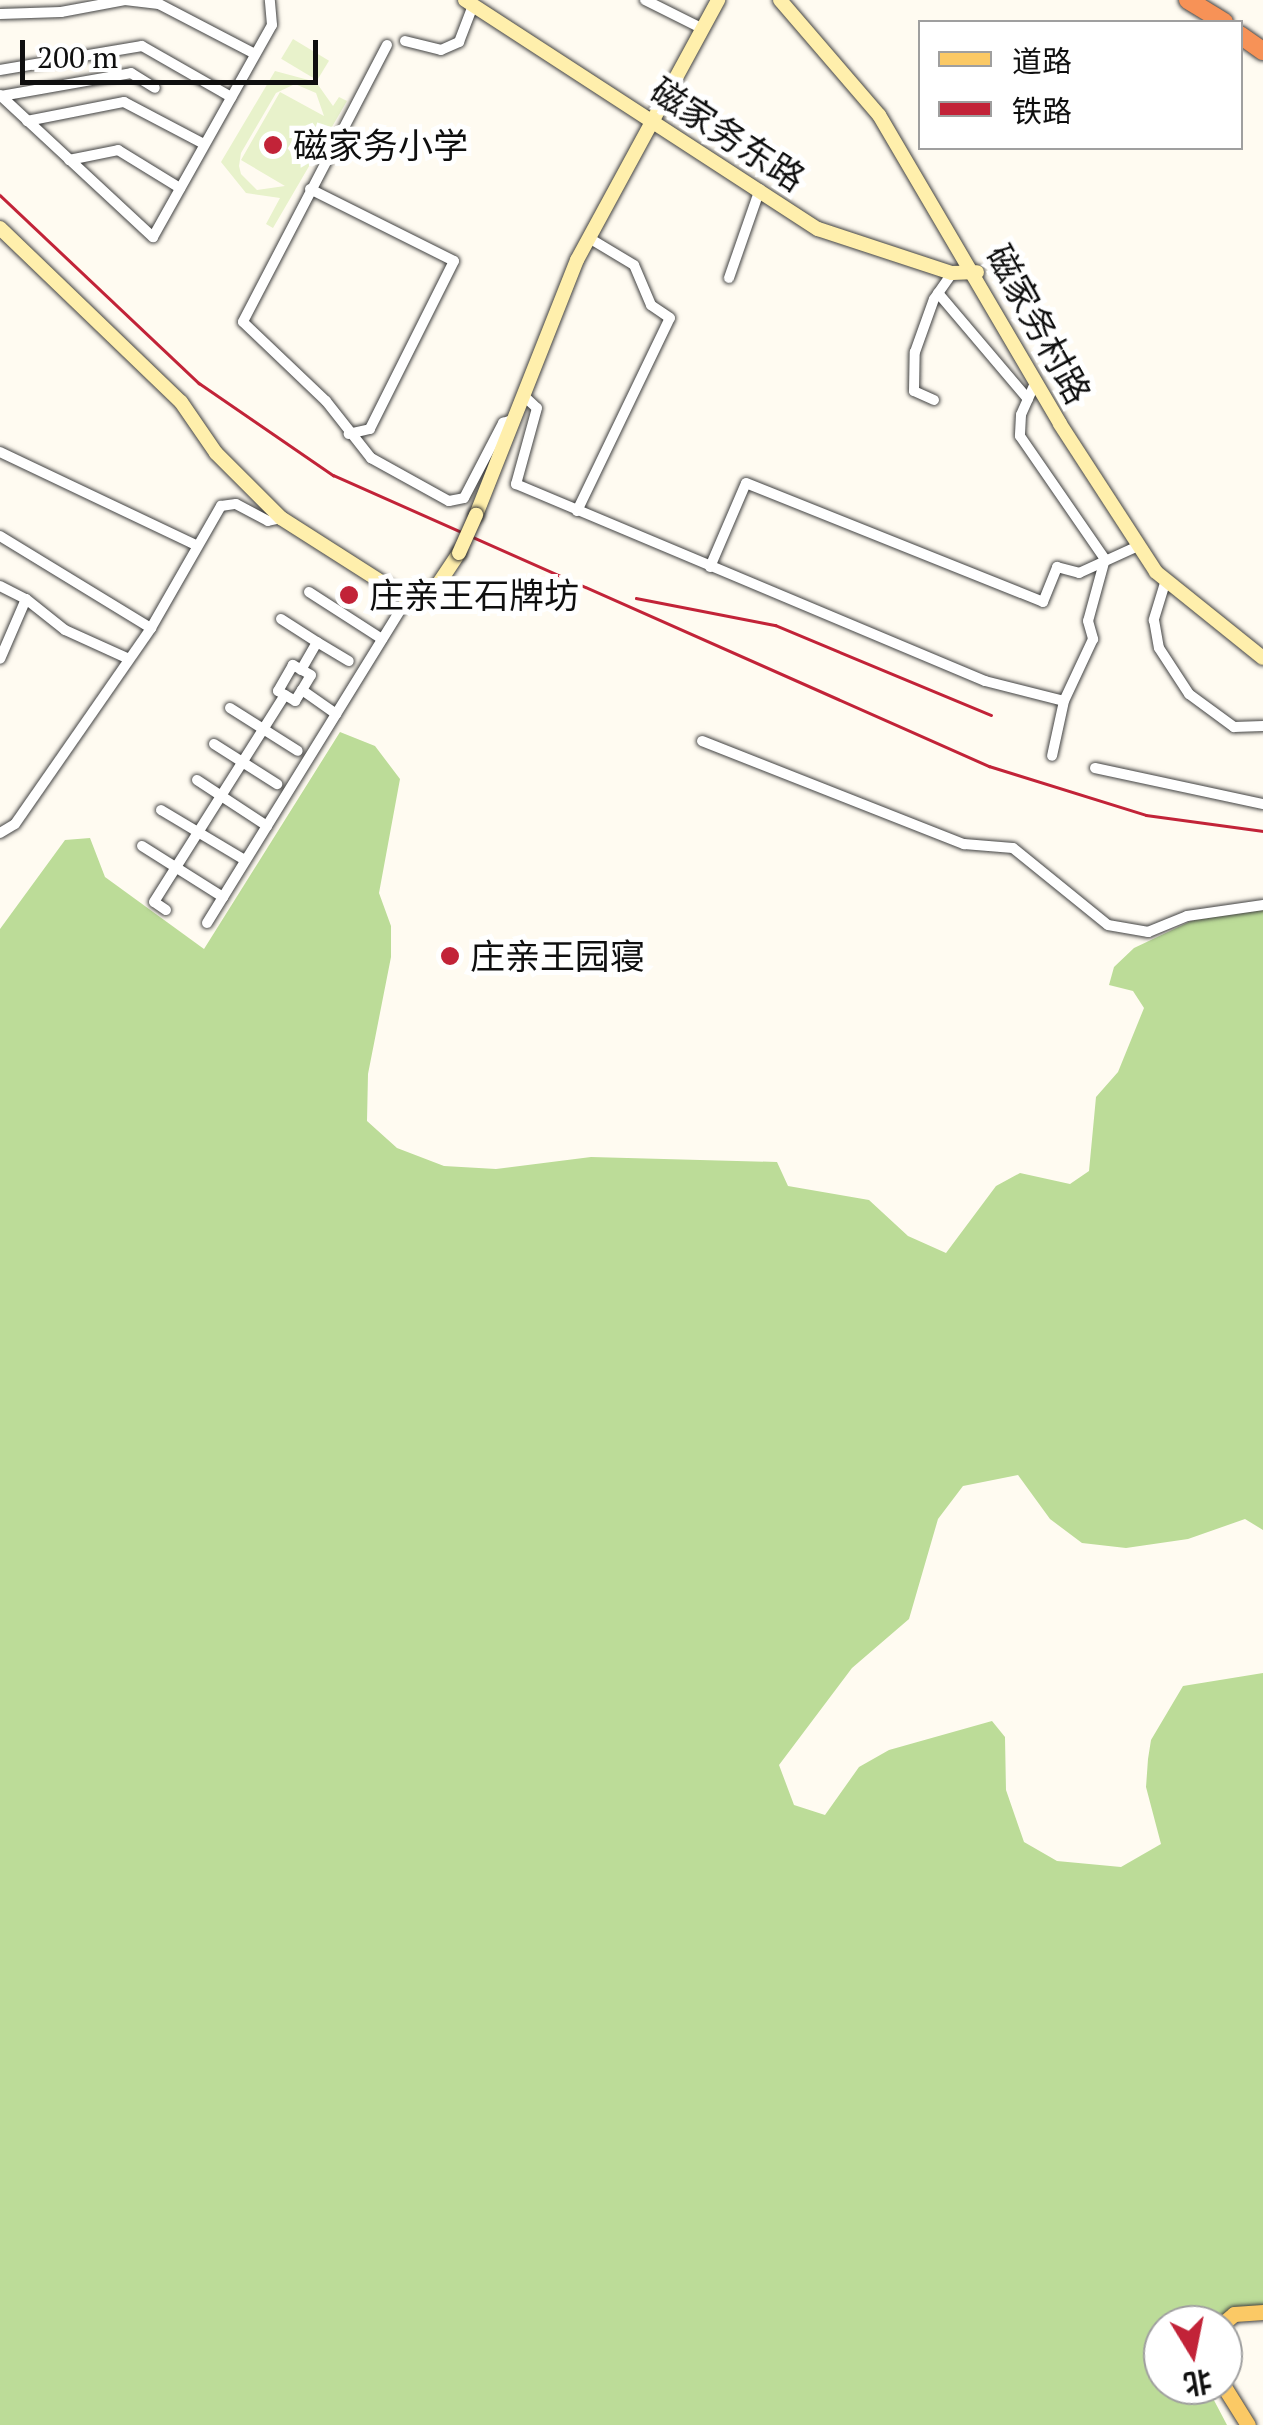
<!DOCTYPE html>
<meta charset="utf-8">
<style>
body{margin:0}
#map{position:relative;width:1263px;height:2425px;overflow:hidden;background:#fffbf1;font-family:"PT Serif","Noto Sans SC",serif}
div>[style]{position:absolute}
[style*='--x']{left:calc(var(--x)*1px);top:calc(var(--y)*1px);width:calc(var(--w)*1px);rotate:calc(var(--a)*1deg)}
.forest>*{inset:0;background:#bcdc98}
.pitch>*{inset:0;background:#e8f2cb;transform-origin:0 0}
.roads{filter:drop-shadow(0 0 2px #424242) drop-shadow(0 0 2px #424242)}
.street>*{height:10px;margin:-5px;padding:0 5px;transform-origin:5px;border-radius:5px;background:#fff}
.secondary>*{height:14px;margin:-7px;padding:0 7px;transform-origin:7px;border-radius:7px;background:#ffefac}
.primary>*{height:15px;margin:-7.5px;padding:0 7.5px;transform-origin:7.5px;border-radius:7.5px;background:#fbc965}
.highway>*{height:18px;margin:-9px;padding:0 9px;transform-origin:9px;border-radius:9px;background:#f79257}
.rail>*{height:2.5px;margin:-1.25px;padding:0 1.25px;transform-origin:1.25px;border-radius:1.25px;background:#c22338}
.bridges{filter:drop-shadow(0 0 2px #313131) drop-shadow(0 0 2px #313131)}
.secondary-bridge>*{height:14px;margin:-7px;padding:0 7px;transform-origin:7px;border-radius:7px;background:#ffefac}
.dots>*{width:28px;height:28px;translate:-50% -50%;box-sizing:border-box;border:5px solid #fff;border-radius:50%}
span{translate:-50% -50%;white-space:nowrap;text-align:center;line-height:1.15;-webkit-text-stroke:10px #fff;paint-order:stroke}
.street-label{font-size:35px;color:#0f0f0f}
.poi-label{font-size:35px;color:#0f0f0f}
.left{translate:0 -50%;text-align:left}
.legend{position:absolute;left:918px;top:20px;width:325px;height:130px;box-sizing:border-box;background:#fff;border:2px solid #9f9f9f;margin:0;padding:12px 18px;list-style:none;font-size:30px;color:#0f0f0f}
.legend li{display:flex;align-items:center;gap:20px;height:50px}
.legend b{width:50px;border:2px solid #9f9f9f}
.north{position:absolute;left:1143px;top:2305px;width:100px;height:100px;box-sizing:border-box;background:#fff;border:2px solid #9f9f9f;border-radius:50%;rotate:170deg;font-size:28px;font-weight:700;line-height:40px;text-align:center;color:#0f0f0f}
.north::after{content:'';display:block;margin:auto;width:35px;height:45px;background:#c22338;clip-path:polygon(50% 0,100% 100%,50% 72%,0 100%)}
.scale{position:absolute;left:20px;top:40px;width:298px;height:45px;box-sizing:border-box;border:5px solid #0f0f0f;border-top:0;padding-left:12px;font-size:30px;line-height:35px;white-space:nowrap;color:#0f0f0f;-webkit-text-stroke:8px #fff;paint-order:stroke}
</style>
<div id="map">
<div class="forest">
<div style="clip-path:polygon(340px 732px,375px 746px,400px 779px,379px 893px,391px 926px,391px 957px,368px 1074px,367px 1121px,397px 1148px,444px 1166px,496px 1169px,591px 1157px,777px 1162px,788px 1186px,869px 1200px,908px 1236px,946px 1253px,996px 1186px,1020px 1173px,1070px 1184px,1089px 1171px,1096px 1097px,1118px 1072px,1144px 1008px,1133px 991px,1109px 985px,1114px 967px,1134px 948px,1191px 921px,1263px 908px,1263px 1530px,1245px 1519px,1188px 1539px,1126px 1548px,1082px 1543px,1050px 1519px,1018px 1475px,963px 1486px,938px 1519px,909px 1619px,852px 1668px,779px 1765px,794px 1805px,825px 1815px,859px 1767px,889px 1750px,992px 1721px,1005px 1737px,1006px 1790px,1024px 1842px,1057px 1861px,1121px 1867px,1161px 1844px,1146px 1787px,1148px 1759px,1151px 1740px,1183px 1686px,1263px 1673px,1263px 2306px,1235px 2308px,1208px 2325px,1163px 2325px,1163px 2385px,1206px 2385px,1227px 2425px,0 2425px,0 929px,65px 840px,90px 838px,105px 877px,204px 949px)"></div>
</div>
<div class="pitch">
<div style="left:293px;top:39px;width:42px;height:23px;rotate:31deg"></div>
<div style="clip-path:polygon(evenodd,275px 71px,316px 82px,333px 106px,339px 97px,347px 101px,273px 228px,266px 224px,280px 198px,246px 193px,221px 162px,275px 71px,295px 84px,316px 93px,324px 116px,280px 92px,241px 160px,285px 186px,257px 190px,241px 174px,239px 166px,241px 153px,276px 93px,295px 84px)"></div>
</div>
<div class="roads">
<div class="street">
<div style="--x:645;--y:0;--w:65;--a:26.6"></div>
<div style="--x:0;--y:14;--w:61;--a:-1.9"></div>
<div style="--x:61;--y:12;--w:65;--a:-10.6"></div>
<div style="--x:125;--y:0;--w:34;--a:7"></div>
<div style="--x:159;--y:4;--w:108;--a:27.5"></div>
<div style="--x:405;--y:41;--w:37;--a:14"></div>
<div style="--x:441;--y:50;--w:20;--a:-24"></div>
<div style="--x:459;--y:42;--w:40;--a:-69"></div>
<div style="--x:387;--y:45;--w:312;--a:117.5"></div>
<div style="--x:243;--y:322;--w:115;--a:43.6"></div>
<div style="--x:326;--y:401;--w:73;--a:51.7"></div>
<div style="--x:371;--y:458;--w:89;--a:28.9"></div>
<div style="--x:449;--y:501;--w:15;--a:-11"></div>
<div style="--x:464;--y:498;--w:85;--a:-62.5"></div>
<div style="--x:503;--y:423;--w:13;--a:-18"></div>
<div style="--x:0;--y:70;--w:144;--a:-9.6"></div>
<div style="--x:142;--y:46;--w:103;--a:29.8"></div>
<div style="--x:0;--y:95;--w:209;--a:42.9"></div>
<div style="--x:153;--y:237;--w:243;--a:-60.7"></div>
<div style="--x:272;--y:25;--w:25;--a:-95"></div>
<div style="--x:1;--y:96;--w:132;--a:-10"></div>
<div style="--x:131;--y:73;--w:28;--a:32"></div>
<div style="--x:27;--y:121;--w:99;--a:-11.1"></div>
<div style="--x:124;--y:102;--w:90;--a:27.7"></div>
<div style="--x:69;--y:160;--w:50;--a:-11.5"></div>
<div style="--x:118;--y:150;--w:73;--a:31.5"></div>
<div style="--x:310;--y:189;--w:161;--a:26.6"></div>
<div style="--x:454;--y:261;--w:188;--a:116.6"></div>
<div style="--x:370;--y:429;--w:22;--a:167"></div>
<div style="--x:729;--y:278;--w:94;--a:-70.8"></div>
<div style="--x:938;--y:293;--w:139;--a:49.7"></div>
<div style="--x:1036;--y:381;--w:37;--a:114"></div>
<div style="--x:1021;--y:415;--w:21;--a:93"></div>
<div style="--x:1020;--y:436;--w:150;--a:55.4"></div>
<div style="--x:1105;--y:559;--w:64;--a:105.3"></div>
<div style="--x:1088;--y:621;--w:19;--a:74"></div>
<div style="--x:1093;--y:639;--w:68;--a:115.1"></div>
<div style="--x:1064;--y:701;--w:56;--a:102.3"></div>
<div style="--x:525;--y:397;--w:16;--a:43"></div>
<div style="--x:537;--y:408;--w:79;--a:105.4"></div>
<div style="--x:516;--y:484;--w:509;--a:22.78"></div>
<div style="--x:985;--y:681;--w:81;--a:14.2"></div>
<div style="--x:934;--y:400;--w:22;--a:-156"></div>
<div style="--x:914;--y:391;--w:39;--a:-89"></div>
<div style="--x:915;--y:352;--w:56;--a:-70.3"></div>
<div style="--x:934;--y:299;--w:32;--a:-55"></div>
<div style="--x:0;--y:452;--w:215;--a:25.4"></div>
<div style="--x:577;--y:511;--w:214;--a:-64.3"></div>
<div style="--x:670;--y:318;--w:23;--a:-146"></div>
<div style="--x:651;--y:305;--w:43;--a:-113"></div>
<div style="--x:634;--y:265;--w:52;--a:-149"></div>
<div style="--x:0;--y:536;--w:177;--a:31.4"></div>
<div style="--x:710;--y:567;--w:91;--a:-66.8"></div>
<div style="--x:746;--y:483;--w:320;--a:21.8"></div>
<div style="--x:1043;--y:602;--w:38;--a:-68"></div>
<div style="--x:1057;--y:567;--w:23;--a:15"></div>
<div style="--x:1079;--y:573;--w:65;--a:-24.6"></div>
<div style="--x:1165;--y:583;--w:39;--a:107"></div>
<div style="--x:1154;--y:620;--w:28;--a:80"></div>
<div style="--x:1159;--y:648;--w:55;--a:56.9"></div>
<div style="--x:1189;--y:694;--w:56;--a:36.3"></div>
<div style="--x:1234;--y:727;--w:29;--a:-2"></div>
<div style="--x:0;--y:586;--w:29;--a:27"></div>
<div style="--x:26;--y:599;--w:65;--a:113.4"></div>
<div style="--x:309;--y:592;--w:87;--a:32.8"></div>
<div style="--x:26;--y:599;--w:50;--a:38.5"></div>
<div style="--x:65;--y:630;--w:70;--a:24.4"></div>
<div style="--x:281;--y:619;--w:43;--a:32.6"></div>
<div style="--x:301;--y:670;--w:32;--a:-60"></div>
<div style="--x:317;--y:642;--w:37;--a:31"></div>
<div style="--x:302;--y:690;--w:17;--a:-59"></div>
<div style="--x:311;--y:675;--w:21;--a:-151"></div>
<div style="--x:293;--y:665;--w:30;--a:120"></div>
<div style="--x:278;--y:691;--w:20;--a:30"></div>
<div style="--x:295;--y:701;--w:13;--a:-58"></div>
<div style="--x:302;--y:690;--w:42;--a:35.2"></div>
<div style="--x:230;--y:708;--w:80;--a:32.3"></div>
<div style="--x:702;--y:741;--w:282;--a:21.5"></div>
<div style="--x:964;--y:844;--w:49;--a:4.7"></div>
<div style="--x:1013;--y:848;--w:122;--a:39"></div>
<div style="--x:1108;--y:925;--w:41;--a:9.9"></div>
<div style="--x:1148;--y:932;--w:42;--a:-22.3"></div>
<div style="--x:1187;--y:916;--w:77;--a:-8.2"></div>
<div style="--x:214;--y:744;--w:75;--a:32.4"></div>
<div style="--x:1095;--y:768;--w:172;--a:12.1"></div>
<div style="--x:197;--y:780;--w:84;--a:33.3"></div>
<div style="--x:161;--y:810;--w:98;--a:30.8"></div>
<div style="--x:0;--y:833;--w:17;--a:-31"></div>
<div style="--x:15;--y:824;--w:239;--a:-55.2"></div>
<div style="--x:151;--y:628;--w:141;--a:-60.2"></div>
<div style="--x:221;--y:506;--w:15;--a:-8"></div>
<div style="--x:236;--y:504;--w:36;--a:28"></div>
<div style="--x:268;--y:521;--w:13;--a:-13"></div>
<div style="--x:142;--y:846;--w:96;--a:32.2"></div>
<div style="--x:166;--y:910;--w:14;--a:-146"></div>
<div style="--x:154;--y:902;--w:245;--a:-57.7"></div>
<div style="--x:207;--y:923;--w:384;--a:-58.3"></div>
</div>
<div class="secondary">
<div style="--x:465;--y:0;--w:421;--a:33"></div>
<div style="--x:818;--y:229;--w:141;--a:18.2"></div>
<div style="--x:952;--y:273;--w:25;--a:-2"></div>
<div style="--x:780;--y:0;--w:152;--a:49.3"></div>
<div style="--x:879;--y:115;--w:358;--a:59.6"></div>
<div style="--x:1060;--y:424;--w:176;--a:57"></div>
<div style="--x:1156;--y:572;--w:137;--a:38.8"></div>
<div style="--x:0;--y:228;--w:251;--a:43.9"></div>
<div style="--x:181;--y:402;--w:62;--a:55.5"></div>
<div style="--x:216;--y:453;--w:92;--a:45"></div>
<div style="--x:281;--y:518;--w:143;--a:32.5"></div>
<div style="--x:402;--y:595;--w:34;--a:-10"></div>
<div style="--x:435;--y:589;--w:43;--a:-56.3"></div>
<div style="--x:476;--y:515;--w:274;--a:-68.4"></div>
<div style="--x:577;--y:260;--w:296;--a:-61.5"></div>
</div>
<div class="primary">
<div style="--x:1221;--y:2325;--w:17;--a:-40"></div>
<div style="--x:1234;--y:2314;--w:29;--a:-4"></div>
<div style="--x:1223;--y:2385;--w:47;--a:58"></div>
</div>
<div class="highway">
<div style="--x:1188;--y:0;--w:42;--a:31.4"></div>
<div style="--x:1240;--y:35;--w:28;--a:35"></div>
</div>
</div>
<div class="rail">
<div style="--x:0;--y:195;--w:274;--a:43.4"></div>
<div style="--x:199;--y:383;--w:163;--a:34.5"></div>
<div style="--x:333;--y:475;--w:718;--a:23.92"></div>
<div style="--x:989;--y:766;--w:164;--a:17.3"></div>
<div style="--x:1146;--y:815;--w:118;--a:7.8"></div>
<div style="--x:636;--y:598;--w:142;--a:11"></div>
<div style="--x:775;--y:625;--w:234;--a:22.6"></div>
</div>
<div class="bridges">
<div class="secondary-bridge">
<div style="--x:459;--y:553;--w:42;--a:-65.9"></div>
</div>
</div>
<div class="dots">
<div style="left:273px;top:145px;background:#c22338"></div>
<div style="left:349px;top:595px;background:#c22338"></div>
<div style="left:450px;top:956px;background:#c22338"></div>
</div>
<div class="street-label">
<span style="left:728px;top:134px;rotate:33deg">磁家务东路</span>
<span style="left:1039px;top:324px;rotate:61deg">磁家务村路</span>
</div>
<div class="poi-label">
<span class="left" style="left:293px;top:145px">磁家务小学</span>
<span class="left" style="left:369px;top:595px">庄亲王石牌坊</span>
<span class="left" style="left:470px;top:956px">庄亲王园寝</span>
</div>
<ul class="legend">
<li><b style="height:12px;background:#fbc965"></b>道路</li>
<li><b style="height:12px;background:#c22338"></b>铁路</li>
</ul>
<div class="north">北</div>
<div class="scale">200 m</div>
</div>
